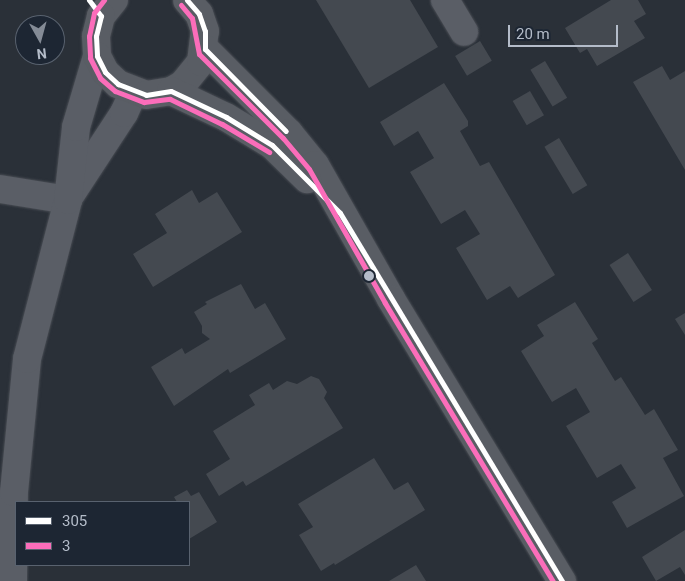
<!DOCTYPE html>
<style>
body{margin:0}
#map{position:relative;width:685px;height:581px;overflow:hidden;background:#2a3038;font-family:Roboto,sans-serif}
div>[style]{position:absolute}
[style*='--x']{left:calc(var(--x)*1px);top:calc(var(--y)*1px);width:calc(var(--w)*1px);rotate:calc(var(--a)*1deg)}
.building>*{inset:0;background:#444950;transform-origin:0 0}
.roads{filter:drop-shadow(0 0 1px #484c53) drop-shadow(0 0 1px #484c53)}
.minor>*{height:28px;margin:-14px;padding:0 14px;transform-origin:14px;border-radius:14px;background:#5a5e66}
.secondary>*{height:28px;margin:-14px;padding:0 14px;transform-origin:14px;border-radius:14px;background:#595d64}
.bus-1>*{height:5px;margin:-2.5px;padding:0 2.5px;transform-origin:2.5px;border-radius:2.5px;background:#fff}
.bus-2>*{height:5px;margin:-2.5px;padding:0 2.5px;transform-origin:2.5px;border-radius:2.5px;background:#fb6dba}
.dots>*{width:14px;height:14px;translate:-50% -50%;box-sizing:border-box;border:2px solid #1d2633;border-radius:50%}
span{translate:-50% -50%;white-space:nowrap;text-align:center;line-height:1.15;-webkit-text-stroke:5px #1d2633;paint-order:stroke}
.legend{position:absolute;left:15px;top:501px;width:175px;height:65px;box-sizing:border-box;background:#1d2633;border:1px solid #59626f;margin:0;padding:6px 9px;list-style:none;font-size:15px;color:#b4bcc9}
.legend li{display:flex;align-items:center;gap:10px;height:25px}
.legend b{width:25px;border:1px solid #59626f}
.north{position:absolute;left:15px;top:15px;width:50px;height:50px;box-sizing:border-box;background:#1d2633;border:1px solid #59626f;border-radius:50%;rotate:173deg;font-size:14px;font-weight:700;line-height:20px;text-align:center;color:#b4bcc9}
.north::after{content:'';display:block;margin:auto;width:18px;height:22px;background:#848b96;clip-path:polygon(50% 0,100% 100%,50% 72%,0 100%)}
.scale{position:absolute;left:508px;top:25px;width:110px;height:22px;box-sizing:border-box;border:2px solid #b4bcc9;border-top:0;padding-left:6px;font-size:15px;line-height:18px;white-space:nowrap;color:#b4bcc9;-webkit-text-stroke:4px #1d2633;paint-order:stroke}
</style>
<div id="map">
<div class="building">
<div style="clip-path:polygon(316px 0,410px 0,438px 47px,369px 88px)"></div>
<div style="clip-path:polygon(611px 0,638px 0,646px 14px,634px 21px,645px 38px,597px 66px,587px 49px,580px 53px,565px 28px)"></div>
<div style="left:480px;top:41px;width:23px;height:29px;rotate:59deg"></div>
<div style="left:545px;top:61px;width:43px;height:17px;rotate:59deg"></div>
<div style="clip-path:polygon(662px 66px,670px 80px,685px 71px,685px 170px,633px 82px)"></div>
<div style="clip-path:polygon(444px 83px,468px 121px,468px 126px,460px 131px,480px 166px,489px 162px,555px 275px,518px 298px,510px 286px,487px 300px,456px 248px,480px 234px,465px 210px,441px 224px,410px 172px,434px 158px,418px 131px,394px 146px,380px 122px)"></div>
<div style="left:530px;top:91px;width:28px;height:20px;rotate:60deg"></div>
<div style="left:559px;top:138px;width:55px;height:17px;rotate:59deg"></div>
<div style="clip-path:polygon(192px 190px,199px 203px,217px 192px,242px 232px,153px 287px,133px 254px,167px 233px,155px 214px)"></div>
<div style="left:628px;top:253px;width:44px;height:22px;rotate:57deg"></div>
<div style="clip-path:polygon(241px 284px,255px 309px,265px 303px,286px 339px,230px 373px,228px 369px,174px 406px,151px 367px,182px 348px,185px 354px,210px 339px,202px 333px,202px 326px,194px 312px,207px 304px,205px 302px)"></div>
<div style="clip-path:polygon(575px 302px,598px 339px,592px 343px,615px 381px,621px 377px,645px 415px,654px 409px,678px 450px,663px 458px,684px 496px,627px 528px,612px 502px,636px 488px,621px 464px,597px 478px,566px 426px,590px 412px,576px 388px,552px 402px,521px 351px,544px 336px,537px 325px)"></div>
<div style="clip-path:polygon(685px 313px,685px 335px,675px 319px)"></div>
<div style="clip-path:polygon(311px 376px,319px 379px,327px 392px,324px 398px,343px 428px,246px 486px,243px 481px,219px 496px,206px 474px,230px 459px,213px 431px,255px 405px,249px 395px,269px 383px,273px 390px,287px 381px,297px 384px)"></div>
<div style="clip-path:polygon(374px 458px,394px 490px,408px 482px,425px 510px,335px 565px,334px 563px,321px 571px,299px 535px,313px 527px,298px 504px)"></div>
<div style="clip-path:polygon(187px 490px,191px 496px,199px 492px,217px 522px,189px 539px,189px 502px,177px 502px,174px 497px)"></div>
<div style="clip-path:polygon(685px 530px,685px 575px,680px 567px,656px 581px,642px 557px)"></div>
<div style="clip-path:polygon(416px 565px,426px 581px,389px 581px)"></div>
</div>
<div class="roads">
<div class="minor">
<div style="--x:445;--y:0;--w:37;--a:59"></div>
<div style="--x:0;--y:189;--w:69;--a:9.2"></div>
<div style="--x:71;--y:194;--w:97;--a:-56.8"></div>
<div style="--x:124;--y:113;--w:23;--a:-65"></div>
<div style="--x:13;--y:581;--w:89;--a:-89.4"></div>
<div style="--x:14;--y:492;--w:134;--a:-84.4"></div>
<div style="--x:27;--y:359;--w:164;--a:-75.5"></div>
<div style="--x:68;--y:200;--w:73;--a:-83.7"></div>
<div style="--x:76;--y:127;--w:74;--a:-73.5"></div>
</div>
<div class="secondary">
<div style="--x:114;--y:0;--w:21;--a:129"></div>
<div style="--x:101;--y:16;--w:21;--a:104"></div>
<div style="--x:96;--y:36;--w:20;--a:87"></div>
<div style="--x:97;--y:56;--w:18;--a:63"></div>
<div style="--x:105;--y:72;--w:18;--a:43"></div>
<div style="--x:118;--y:84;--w:30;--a:21"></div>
<div style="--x:146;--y:95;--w:25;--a:-9"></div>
<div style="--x:171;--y:91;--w:14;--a:-30"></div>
<div style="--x:183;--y:84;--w:28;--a:-51"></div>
<div style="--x:201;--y:62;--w:31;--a:-83"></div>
<div style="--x:205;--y:31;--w:18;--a:-109"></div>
<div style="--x:199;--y:14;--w:18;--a:-131"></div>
<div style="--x:205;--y:49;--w:119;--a:45"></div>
<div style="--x:289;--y:133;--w:41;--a:50.9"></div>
<div style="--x:315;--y:165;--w:154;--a:60.4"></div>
<div style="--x:391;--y:299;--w:330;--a:58.8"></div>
<div style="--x:171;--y:91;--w:61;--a:25.3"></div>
<div style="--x:226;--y:117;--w:54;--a:31.3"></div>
<div style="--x:272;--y:145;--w:49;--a:44.2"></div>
</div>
</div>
<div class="bus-1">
<div style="--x:89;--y:0;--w:20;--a:53"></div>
<div style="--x:101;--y:16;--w:21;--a:104"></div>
<div style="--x:96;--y:36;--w:20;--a:87"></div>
<div style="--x:97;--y:56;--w:18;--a:63"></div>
<div style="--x:105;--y:72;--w:18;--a:43"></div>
<div style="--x:118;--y:84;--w:30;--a:21"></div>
<div style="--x:146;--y:95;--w:25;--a:-9"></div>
<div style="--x:171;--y:91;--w:61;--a:25.3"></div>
<div style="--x:226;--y:117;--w:54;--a:31.3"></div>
<div style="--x:272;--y:145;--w:96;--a:45"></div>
<div style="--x:340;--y:213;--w:430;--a:58.9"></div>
<div style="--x:187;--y:0;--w:18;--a:49"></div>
<div style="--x:199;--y:14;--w:18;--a:71"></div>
<div style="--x:205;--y:31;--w:18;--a:90"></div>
<div style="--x:205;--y:49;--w:115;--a:45.4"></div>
</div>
<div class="bus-2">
<div style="--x:104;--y:0;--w:16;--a:128"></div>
<div style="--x:94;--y:13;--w:24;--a:102"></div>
<div style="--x:89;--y:36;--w:22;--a:87"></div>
<div style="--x:90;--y:58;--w:22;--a:63"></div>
<div style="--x:100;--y:78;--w:20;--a:41"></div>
<div style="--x:115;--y:91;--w:31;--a:21"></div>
<div style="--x:144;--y:102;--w:26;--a:-7"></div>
<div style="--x:170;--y:99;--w:58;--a:25.7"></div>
<div style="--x:222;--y:124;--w:55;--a:30.8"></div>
<div style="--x:181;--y:5;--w:17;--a:50"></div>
<div style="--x:192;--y:18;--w:37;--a:79"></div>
<div style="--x:199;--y:54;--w:119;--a:45"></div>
<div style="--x:283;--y:138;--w:40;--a:50"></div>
<div style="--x:309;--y:169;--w:154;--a:60.4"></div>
<div style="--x:385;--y:303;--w:325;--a:58.9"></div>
</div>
<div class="dots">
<div style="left:369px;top:276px;background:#b4bcc9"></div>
</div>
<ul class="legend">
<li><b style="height:6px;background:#fff"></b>305</li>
<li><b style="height:6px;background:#fb6dba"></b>3</li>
</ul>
<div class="north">N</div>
<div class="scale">20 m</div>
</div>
